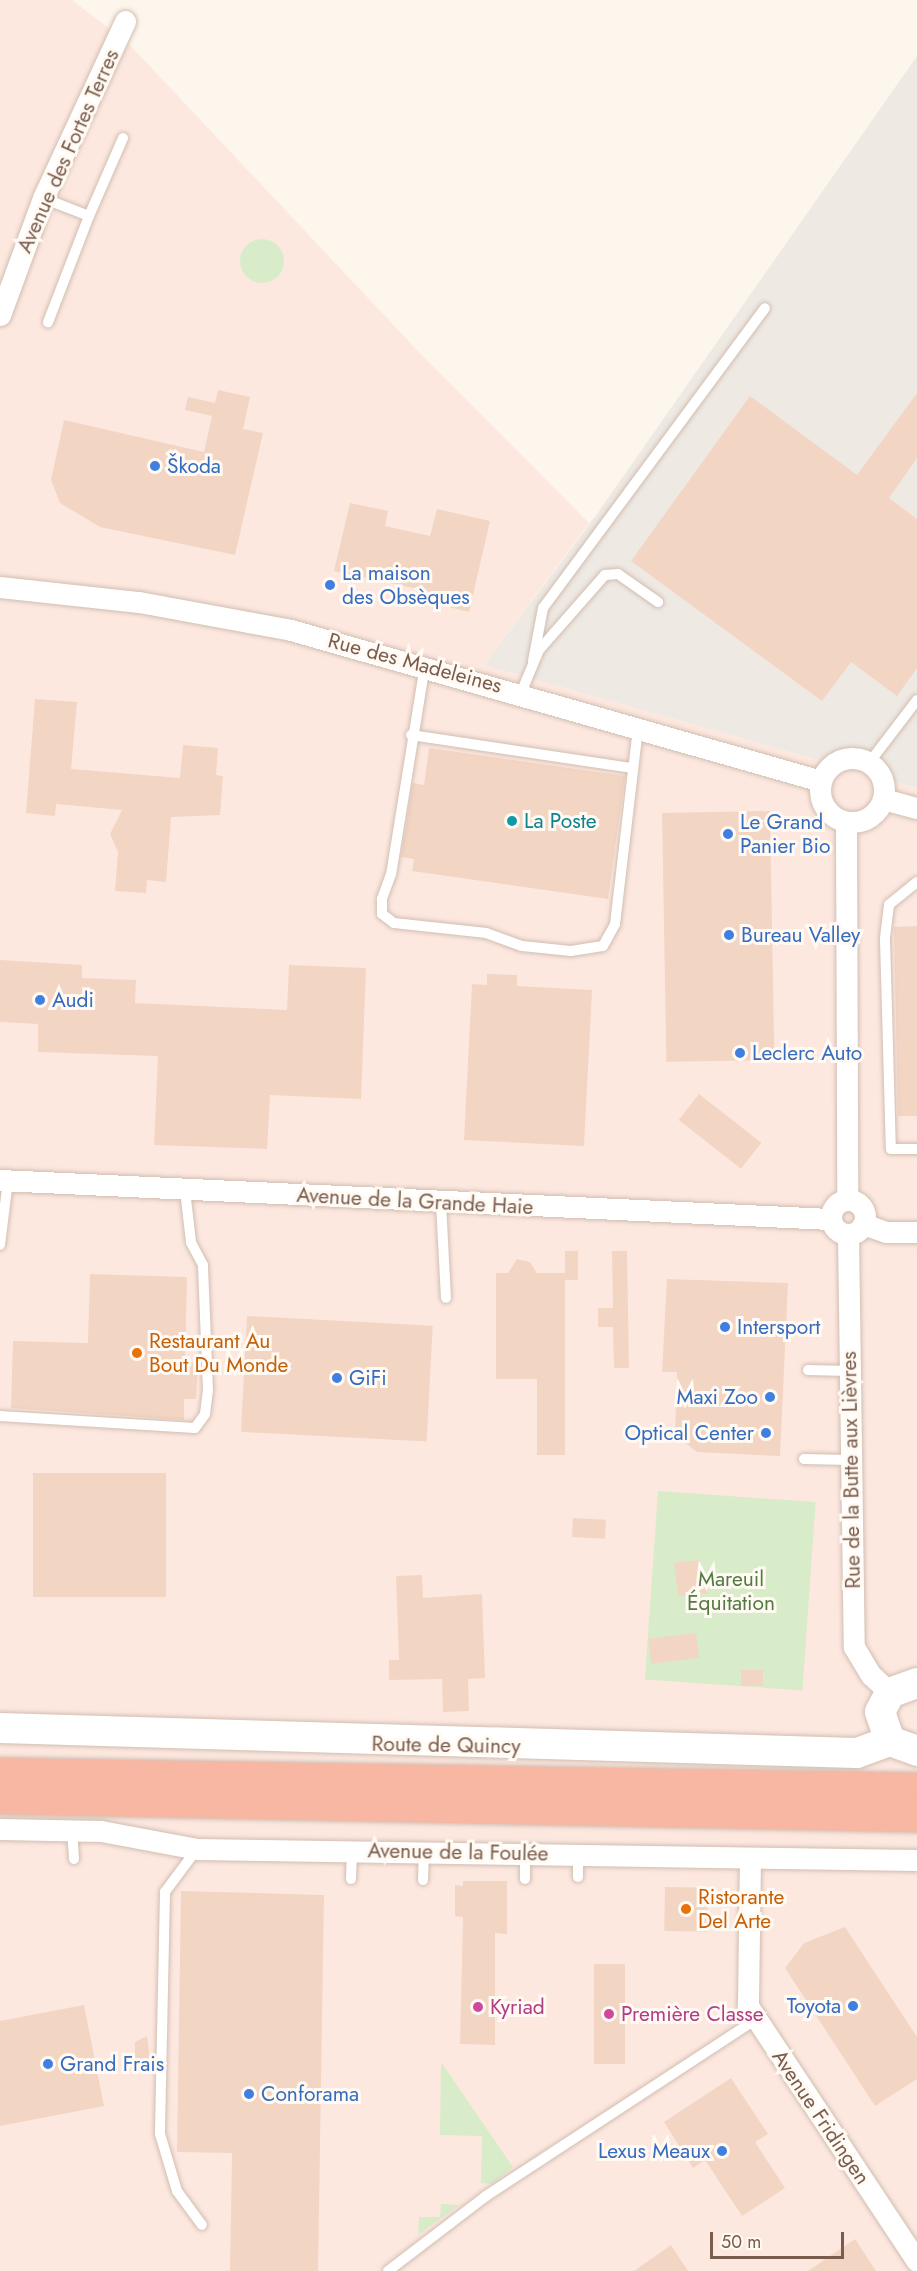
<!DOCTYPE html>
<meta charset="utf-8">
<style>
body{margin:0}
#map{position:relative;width:917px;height:2271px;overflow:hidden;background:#fdf6ec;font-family:Jost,sans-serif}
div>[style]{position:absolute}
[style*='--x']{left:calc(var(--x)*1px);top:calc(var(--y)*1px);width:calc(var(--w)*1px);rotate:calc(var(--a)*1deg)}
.commercial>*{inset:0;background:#fde8e0}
.industrial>*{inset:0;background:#efe9e4}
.green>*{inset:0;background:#d8ecc9;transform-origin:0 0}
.round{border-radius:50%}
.building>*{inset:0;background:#f3d5c3;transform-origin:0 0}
.roads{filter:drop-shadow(0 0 2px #d1beb0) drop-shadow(0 0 2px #d1beb0)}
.lane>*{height:10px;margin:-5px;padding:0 5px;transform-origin:5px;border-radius:5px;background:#fff}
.street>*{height:21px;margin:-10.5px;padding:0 10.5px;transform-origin:10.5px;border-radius:10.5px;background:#fff}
.street>.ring{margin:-10.5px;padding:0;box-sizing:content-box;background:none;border:21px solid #fff;border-radius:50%}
.secondary>*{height:30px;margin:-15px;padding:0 15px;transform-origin:15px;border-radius:15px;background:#fff}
.highway>*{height:33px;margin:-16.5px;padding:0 16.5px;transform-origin:16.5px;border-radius:16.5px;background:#f7b7a3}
.dots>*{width:16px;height:16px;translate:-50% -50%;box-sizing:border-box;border:3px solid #fffaf3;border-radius:50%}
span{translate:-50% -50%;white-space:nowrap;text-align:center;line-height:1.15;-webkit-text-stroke:6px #fffaf3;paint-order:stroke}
.street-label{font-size:21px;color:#7a5c4d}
.shop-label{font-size:21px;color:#366cbe}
.left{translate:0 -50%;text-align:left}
.right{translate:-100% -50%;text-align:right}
.culture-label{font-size:21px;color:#0d838f}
.food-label{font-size:21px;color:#c56008}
.park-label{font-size:21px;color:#537a41}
.hotel-label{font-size:21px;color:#b23c85}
.scale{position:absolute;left:710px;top:2232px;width:134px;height:27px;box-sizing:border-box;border:3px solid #7a5c4d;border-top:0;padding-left:8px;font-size:18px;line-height:21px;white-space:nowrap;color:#7a5c4d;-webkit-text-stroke:4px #fffaf3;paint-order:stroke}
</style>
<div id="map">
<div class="commercial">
<div style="clip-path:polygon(0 0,72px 0,129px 44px,417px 350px,589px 523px,484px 665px,917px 788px,917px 2271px,0 2271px)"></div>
</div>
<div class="industrial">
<div style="clip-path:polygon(917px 56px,917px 788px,484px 665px,599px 511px)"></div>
</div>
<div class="green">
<div class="round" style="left:240px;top:239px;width:44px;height:44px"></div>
<div style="left:658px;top:1491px;width:158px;height:189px;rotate:4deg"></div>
<div style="clip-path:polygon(441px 2062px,513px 2167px,492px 2184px,481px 2183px,482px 2136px,440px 2135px)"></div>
<div style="clip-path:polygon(441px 2204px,459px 2205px,418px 2235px,419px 2217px,440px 2217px)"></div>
</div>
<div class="building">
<div style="clip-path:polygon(218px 390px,250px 397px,243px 429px,263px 433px,235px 555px,100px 527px,60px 503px,51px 480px,64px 420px,204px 452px,212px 416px,185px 410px,188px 397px,215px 403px)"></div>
<div style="clip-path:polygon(917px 393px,917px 458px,889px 498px,917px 519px,917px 668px,897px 696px,851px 662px,822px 701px,631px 561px,750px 396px,857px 475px)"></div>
<div style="clip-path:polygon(350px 503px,388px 511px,385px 526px,430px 536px,437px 509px,490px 521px,469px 612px,416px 599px,418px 589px,334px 571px)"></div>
<div style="clip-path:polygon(35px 699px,77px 702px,71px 769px,180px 778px,183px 745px,218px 748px,216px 775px,223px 776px,220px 815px,171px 817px,166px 882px,147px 880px,146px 893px,115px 891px,118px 852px,110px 834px,122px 810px,56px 804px,55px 816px,26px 813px)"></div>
<div style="clip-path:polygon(429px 748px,625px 776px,608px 899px,412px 871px,414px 859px,401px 857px,413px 783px,424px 785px)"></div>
<div style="left:770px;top:811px;width:249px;height:108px;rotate:89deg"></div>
<div style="clip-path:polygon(917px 926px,917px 1116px,898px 1116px,894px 927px)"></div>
<div style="clip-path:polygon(0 960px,82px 965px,82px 978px,136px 980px,135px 1003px,287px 1010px,289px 965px,366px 968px,361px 1099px,270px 1095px,267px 1149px,154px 1145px,158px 1056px,38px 1052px,38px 1024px,0 1022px)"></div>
<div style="clip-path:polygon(487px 974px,517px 975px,517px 986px,592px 990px,584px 1146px,464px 1140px,472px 984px,487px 985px)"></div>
<div style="left:699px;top:1094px;width:79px;height:33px;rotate:38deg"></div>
<div style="clip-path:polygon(565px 1251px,578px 1251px,578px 1280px,565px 1280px,565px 1455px,537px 1455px,537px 1379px,496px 1379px,496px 1273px,508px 1273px,517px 1259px,530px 1262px,537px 1273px,565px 1273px)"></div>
<div style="clip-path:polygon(612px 1251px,627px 1251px,629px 1368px,614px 1368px,613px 1327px,598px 1327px,598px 1308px,613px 1308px)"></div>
<div style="clip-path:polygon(90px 1274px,187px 1277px,185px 1362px,198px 1363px,196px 1399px,184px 1399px,184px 1420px,11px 1408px,13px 1341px,88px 1343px)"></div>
<div style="clip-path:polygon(667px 1279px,788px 1283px,780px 1456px,697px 1452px,675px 1435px,677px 1372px,662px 1372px)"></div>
<div style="left:247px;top:1316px;width:186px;height:116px;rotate:3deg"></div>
<div style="left:33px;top:1473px;width:133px;height:124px"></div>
<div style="left:573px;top:1518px;width:33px;height:19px;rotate:3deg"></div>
<div style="clip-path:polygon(699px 1560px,707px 1593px,678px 1596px,674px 1563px)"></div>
<div style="clip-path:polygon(422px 1575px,423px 1598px,482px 1594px,485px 1678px,468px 1679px,469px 1711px,443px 1712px,442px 1679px,389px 1680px,389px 1660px,399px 1660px,396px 1576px)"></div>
<div style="left:696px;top:1633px;width:25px;height:48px;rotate:83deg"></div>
<div style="left:763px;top:1670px;width:16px;height:22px;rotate:90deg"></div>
<div style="clip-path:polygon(463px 1881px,507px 1881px,507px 1934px,495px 1933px,495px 2045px,460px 2044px,463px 1917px,455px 1916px,455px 1885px,463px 1886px)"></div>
<div style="left:665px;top:1887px;width:43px;height:44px;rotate:1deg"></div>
<div style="clip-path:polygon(181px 1891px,324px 1895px,318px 2271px,230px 2271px,232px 2153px,177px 2152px)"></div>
<div style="clip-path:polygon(845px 1927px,917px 2037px,917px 2079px,875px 2106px,785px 1968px,804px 1943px)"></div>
<div style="left:594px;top:1964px;width:31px;height:100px"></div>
<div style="clip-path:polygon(84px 2005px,104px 2106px,0 2126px,0 2021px)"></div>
<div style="clip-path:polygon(147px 2036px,151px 2066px,143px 2073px,135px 2065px,135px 2042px)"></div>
<div style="clip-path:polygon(731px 2078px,768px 2134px,755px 2142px,785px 2188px,742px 2216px,705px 2160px,693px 2168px,664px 2122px)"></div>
<div style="clip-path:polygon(855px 2239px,876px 2271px,808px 2271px)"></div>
<div style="clip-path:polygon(671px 2245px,688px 2271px,634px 2271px)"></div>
</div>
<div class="roads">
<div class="lane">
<div style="--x:43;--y:198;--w:49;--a:21.4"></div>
<div style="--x:89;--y:216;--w:114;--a:111.1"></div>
<div style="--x:89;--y:216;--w:85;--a:-66.4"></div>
<div style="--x:533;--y:661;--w:54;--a:-79.3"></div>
<div style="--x:543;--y:608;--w:373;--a:-53.5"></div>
<div style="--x:425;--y:665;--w:212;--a:99.2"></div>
<div style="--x:391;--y:874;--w:27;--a:110"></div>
<div style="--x:382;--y:899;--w:15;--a:90"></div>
<div style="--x:382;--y:914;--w:15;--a:37"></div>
<div style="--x:394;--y:923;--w:93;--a:6.2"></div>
<div style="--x:486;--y:933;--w:38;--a:20"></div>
<div style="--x:522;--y:946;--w:49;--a:5.8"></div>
<div style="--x:571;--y:951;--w:32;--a:-9"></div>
<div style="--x:603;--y:946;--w:25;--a:-61"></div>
<div style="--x:615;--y:924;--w:197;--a:-83.3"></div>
<div style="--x:521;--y:693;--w:47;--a:-67.3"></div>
<div style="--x:539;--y:650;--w:100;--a:-48.7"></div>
<div style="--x:605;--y:575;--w:13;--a:-4"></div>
<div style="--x:618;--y:574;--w:49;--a:35"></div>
<div style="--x:411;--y:735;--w:224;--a:8.5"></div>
<div style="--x:869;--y:763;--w:79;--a:-52.7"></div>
<div style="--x:917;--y:882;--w:36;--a:141"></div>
<div style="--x:889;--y:905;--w:34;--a:97"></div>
<div style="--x:885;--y:939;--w:210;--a:88.4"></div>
<div style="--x:891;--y:1149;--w:26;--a:0"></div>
<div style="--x:441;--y:1203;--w:95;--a:87"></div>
<div style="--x:0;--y:1245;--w:64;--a:-82.9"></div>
<div style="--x:808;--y:1370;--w:41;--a:1.4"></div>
<div style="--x:0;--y:1416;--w:195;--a:3.5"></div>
<div style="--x:195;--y:1428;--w:17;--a:-54"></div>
<div style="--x:205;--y:1414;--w:23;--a:-83"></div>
<div style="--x:208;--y:1391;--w:126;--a:-92.3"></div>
<div style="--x:203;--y:1265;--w:26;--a:-118"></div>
<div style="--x:191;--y:1242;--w:52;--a:-96.6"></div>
<div style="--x:804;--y:1459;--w:46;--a:1.2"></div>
<div style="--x:72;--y:1830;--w:29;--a:86"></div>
<div style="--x:197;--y:1849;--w:54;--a:126.7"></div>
<div style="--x:165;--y:1892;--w:242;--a:91.2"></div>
<div style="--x:160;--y:2134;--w:59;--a:73.4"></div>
<div style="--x:177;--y:2191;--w:42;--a:53.7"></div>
<div style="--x:578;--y:1877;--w:22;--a:-90"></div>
<div style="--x:351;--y:1879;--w:29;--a:-88"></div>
<div style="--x:525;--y:1879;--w:25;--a:-90"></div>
<div style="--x:423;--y:1880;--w:29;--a:-88"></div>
<div style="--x:388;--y:2271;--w:123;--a:-37.4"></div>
<div style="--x:486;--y:2196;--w:323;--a:-33.2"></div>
</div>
<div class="street">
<div style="--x:0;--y:315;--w:125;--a:-69.8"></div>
<div style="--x:43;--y:198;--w:195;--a:-65.1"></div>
<div style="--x:0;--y:587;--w:140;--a:6.2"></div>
<div style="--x:139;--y:602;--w:155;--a:10.4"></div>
<div style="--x:291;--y:630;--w:551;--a:15.9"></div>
<div class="ring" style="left:820px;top:758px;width:43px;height:43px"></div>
<div style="--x:883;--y:799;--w:35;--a:15"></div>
<div style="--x:846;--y:822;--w:378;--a:89.8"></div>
<div style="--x:0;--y:1180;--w:832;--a:2.69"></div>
<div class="ring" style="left:831px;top:1200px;width:13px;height:13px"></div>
<div style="--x:863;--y:1224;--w:24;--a:19"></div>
<div style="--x:886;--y:1232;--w:31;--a:0"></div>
<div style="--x:848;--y:1234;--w:413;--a:89.2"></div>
<div style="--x:854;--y:1647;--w:33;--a:59"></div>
<div style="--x:871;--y:1675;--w:26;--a:43"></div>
<div style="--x:0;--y:1829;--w:101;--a:1.1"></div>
<div style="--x:101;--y:1831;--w:98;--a:10.6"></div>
<div style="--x:197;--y:1849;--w:720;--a:0.88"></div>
<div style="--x:750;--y:1858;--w:148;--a:90.8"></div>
<div style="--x:748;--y:2006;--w:306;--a:56.5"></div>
</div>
<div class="secondary">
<div style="--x:917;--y:1683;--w:29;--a:160"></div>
<div style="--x:890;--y:1693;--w:21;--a:118"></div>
<div style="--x:880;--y:1712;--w:31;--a:71"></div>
<div style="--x:890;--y:1741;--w:29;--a:20"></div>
<div style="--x:0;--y:1728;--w:857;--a:1.67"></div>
<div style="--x:857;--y:1753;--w:35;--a:-20"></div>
</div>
<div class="highway">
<div style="--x:0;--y:1774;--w:917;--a:0.94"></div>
<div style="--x:0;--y:1797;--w:917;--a:1.12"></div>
</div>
</div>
<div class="dots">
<div style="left:155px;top:466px;background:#3f7fe0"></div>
<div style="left:330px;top:585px;background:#3f7fe0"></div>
<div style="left:512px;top:821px;background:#0f9aa8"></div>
<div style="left:728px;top:834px;background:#3f7fe0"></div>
<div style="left:729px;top:935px;background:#3f7fe0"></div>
<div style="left:40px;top:1000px;background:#3f7fe0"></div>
<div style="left:740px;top:1053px;background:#3f7fe0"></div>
<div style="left:725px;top:1327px;background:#3f7fe0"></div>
<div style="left:137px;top:1353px;background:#e8710a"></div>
<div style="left:337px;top:1378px;background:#3f7fe0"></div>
<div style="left:770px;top:1397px;background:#3f7fe0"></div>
<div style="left:766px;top:1433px;background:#3f7fe0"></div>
<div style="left:686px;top:1909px;background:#e8710a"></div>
<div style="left:853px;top:2006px;background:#3f7fe0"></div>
<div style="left:478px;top:2007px;background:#d1479c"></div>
<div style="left:609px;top:2014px;background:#d1479c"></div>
<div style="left:48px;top:2064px;background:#3f7fe0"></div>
<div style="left:249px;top:2094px;background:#3f7fe0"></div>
<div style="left:722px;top:2151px;background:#3f7fe0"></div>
</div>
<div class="street-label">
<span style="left:68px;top:151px;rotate:-66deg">Avenue des Fortes Terres</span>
<span style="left:415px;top:663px;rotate:15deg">Rue des Madeleines</span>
<span style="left:415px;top:1201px;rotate:3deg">Avenue de la Grande Haie</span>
<span style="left:851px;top:1470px;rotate:-91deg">Rue de la Butte aux Lièvres</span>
<span style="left:446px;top:1745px;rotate:1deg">Route de Quincy</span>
<span style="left:458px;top:1852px;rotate:1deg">Avenue de la Foulée</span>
<span style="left:821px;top:2117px;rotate:56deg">Avenue Fridingen</span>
</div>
<div class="shop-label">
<span class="left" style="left:167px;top:466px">Škoda</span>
<span class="left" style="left:342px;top:585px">La maison<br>des Obsèques</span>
<span class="left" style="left:740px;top:834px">Le Grand<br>Panier Bio</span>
<span class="left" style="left:741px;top:935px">Bureau Valley</span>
<span class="left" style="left:52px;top:1000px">Audi</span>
<span class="left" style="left:752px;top:1053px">Leclerc Auto</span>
<span class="left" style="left:737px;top:1327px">Intersport</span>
<span class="left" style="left:349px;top:1378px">GiFi</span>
<span class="right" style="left:758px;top:1397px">Maxi Zoo</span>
<span class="right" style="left:754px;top:1433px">Optical Center</span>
<span class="right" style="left:841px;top:2006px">Toyota</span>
<span class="left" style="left:60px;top:2064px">Grand Frais</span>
<span class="left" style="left:261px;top:2094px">Conforama</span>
<span class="right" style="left:710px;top:2151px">Lexus Meaux</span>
</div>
<div class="culture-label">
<span class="left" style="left:524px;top:821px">La Poste</span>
</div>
<div class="food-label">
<span class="left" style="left:149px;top:1353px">Restaurant Au<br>Bout Du Monde</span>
<span class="left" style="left:698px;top:1909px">Ristorante<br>Del Arte</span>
</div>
<div class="park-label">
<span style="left:731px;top:1591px">Mareuil<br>Équitation</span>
</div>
<div class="hotel-label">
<span class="left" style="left:490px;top:2007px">Kyriad</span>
<span class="left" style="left:621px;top:2014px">Première Classe</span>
</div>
<div class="scale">50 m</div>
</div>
